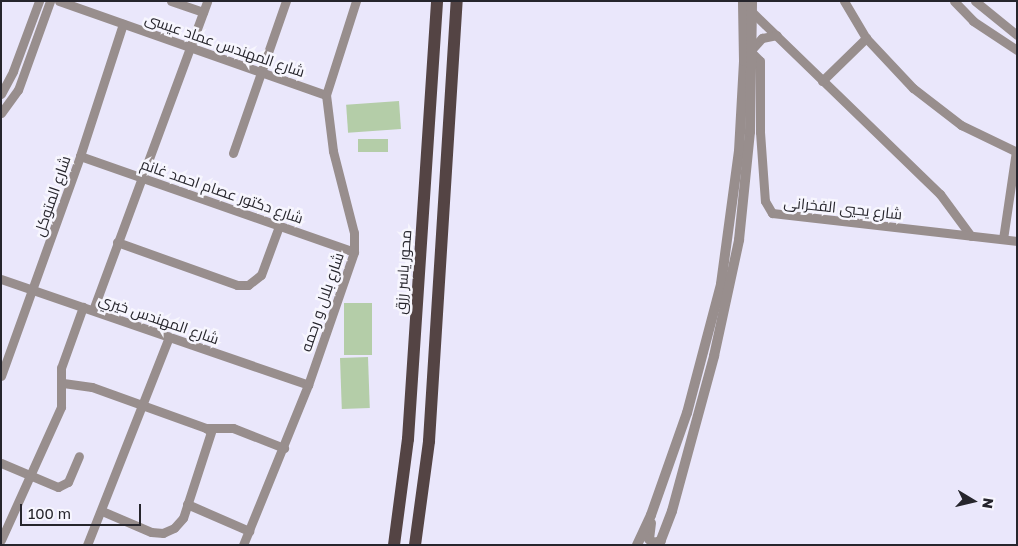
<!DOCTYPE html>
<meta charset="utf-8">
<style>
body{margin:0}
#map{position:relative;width:1018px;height:546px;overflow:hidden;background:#eae7fb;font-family:"Golos Text",Cairo,sans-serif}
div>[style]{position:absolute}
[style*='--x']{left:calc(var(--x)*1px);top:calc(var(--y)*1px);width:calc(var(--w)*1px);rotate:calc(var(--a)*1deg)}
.green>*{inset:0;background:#b4cda8;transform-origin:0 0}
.minor>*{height:9px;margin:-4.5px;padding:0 4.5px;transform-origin:4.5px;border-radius:4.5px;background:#988e8d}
.tertiary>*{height:10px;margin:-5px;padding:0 5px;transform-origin:5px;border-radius:5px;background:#988e8d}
.primary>*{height:12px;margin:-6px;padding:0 6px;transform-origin:6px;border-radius:6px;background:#544444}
span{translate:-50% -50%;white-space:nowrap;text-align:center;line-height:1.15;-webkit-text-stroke:5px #f7f6fe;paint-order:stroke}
.street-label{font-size:15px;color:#26252c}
.frame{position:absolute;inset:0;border:2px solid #26252c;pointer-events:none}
.north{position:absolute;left:948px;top:476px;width:50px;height:50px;-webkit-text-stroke:4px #f7f6fe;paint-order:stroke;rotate:99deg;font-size:14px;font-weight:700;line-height:20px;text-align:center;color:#26252c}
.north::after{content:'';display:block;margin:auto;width:18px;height:22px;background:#26252c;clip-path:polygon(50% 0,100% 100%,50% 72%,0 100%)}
.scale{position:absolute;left:20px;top:504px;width:121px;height:22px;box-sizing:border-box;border:2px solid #26252c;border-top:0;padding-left:6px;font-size:15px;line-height:18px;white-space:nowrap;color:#26252c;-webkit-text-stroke:4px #f7f6fe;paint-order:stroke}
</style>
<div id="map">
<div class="green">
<div style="left:399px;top:101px;width:28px;height:53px;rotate:86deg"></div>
<div style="left:388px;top:139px;width:13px;height:30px;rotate:90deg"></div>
<div style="left:344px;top:303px;width:28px;height:52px"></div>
<div style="left:368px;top:357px;width:51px;height:28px;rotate:88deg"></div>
</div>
<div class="minor">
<div style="--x:59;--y:1;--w:283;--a:19.4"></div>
<div style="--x:171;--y:1;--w:34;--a:19"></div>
<div style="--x:844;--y:1;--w:43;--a:59.3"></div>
<div style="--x:866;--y:38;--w:69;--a:46.8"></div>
<div style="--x:913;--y:88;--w:61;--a:37.6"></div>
<div style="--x:961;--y:125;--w:62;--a:25.7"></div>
<div style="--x:954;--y:1;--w:28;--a:46"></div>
<div style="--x:973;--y:21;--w:53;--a:33.4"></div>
<div style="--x:975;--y:1;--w:54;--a:39"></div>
<div style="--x:752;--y:12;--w:262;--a:44.1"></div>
<div style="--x:940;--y:194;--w:52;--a:53.6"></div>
<div style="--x:752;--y:49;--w:15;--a:-48"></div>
<div style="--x:762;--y:38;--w:15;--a:-11"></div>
<div style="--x:752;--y:53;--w:11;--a:45"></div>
<div style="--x:760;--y:61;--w:71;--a:90"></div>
<div style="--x:760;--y:132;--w:69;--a:85.9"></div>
<div style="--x:765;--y:201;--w:14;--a:60"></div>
<div style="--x:772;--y:213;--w:247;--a:6.5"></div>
<div style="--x:822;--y:81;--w:62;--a:-44.3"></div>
<div style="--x:1;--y:94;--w:26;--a:-62"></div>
<div style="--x:13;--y:71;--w:75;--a:-69.6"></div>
<div style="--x:1;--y:113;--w:29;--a:-54"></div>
<div style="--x:18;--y:90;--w:95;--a:-70.2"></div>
<div style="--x:233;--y:153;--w:161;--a:-70.8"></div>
<div style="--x:80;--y:156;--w:290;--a:19.3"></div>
<div style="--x:1003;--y:239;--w:89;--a:-81.6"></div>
<div style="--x:117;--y:242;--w:127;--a:19.7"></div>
<div style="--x:237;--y:285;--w:11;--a:0"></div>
<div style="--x:248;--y:285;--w:16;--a:-38"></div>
<div style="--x:261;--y:275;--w:52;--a:-69.8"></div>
<div style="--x:1;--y:279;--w:325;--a:19"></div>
<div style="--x:93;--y:310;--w:329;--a:-69.7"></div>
<div style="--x:1;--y:376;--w:234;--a:-70.2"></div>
<div style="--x:80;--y:156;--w:139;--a:-72"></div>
<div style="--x:63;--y:383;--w:29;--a:8"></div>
<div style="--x:92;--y:387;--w:121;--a:19.8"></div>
<div style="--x:206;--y:428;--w:6;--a:39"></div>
<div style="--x:211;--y:432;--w:90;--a:108"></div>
<div style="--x:183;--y:518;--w:13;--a:132"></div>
<div style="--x:174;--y:528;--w:12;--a:156"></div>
<div style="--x:163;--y:533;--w:12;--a:-175"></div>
<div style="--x:151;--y:532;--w:53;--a:-156.8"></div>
<div style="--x:206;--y:428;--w:27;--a:0"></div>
<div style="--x:233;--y:428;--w:55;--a:21.4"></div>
<div style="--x:1;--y:463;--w:62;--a:22.8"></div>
<div style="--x:58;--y:487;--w:11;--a:-27"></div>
<div style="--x:68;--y:482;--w:28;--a:-67"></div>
<div style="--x:187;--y:504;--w:68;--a:23.5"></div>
<div style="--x:1;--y:540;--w:146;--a:-65.7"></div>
<div style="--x:61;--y:407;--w:39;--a:-90"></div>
<div style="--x:61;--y:368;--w:65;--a:-70.2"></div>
<div style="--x:87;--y:545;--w:224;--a:-68.5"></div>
<div style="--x:243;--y:545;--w:173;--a:-67.9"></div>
<div style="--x:308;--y:385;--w:141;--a:-70.9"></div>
<div style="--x:354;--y:252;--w:19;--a:-90"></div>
<div style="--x:354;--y:233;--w:85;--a:-104.4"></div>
<div style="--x:333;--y:151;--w:56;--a:-97.1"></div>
<div style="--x:326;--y:95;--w:99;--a:-72.3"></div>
</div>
<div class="tertiary">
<div style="--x:651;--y:523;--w:16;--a:97"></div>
<div style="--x:649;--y:539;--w:6;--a:45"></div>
<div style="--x:653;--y:543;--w:8;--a:-14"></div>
<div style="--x:637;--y:545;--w:33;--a:-65"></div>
<div style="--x:651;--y:515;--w:108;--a:-70.6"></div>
<div style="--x:687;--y:413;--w:133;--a:-75.2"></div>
<div style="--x:721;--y:284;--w:134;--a:-82.3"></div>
<div style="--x:739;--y:151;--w:90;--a:-86.8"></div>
<div style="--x:744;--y:61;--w:60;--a:-91"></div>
<div style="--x:659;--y:545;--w:36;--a:-69"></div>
<div style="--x:672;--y:511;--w:161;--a:-74.8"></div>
<div style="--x:714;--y:356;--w:119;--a:-77.8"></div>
<div style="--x:739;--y:240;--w:109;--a:-84.2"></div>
<div style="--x:750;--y:132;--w:131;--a:-89.1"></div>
</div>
<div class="primary">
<div style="--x:394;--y:545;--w:107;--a:-82.5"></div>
<div style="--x:408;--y:439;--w:439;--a:-86.2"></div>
<div style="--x:415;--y:545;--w:105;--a:-82.3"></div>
<div style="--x:429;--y:441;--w:441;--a:-86.4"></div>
</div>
<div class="street-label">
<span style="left:225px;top:45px;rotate:19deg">شارع المهندس عماد عيسى</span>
<span style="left:222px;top:191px;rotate:19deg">شارع دكتور عصام احمد غانم</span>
<span style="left:52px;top:196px;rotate:-71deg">شارع المتوكل</span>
<span style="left:843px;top:208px;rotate:6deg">شارع يحيي الفخرانى</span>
<span style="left:403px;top:272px;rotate:-86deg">محور ياسر رزق</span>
<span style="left:322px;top:302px;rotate:-71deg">شارع بلال و رحمه</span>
<span style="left:159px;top:319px;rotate:19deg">شارع المهندس خيري</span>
</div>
<div class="frame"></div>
<div class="north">N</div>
<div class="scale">100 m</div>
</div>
